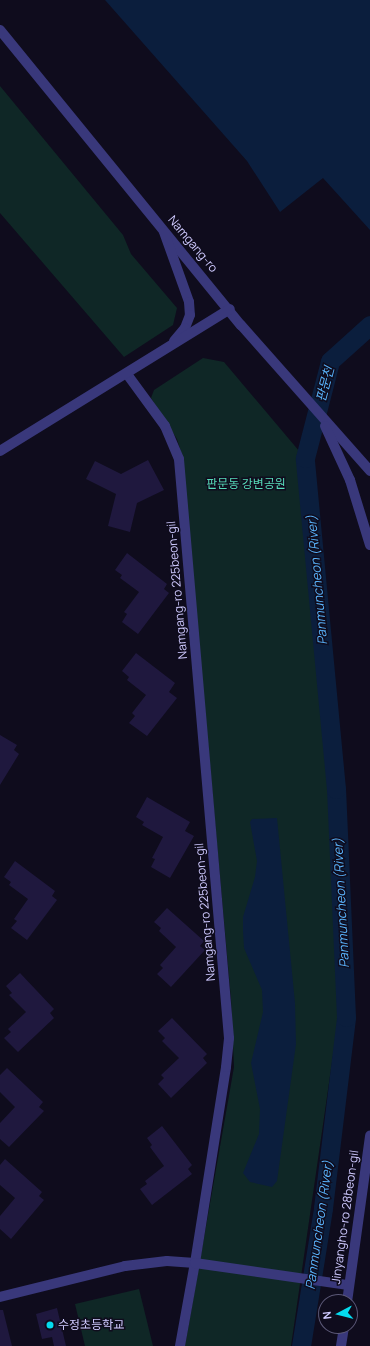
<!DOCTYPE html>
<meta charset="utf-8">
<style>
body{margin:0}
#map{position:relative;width:370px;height:1346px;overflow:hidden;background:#0f0c1d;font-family:Manrope,"Noto Sans KR",sans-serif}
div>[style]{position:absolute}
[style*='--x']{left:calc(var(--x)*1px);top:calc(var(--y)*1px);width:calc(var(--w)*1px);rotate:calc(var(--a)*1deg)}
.green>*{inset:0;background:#0f2726}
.water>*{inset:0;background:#0b1e3d}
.river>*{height:19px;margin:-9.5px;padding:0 9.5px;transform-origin:9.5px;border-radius:9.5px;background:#0b1e3d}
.building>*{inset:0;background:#1f183e}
.minor>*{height:10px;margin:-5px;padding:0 5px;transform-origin:5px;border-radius:5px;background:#39387b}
.tertiary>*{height:10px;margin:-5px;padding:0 5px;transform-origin:5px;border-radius:5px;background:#39387b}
.dots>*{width:11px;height:11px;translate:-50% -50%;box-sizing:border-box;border:2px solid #0f0c1d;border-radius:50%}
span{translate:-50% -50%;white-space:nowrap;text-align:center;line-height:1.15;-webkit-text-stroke:3px #0f0c1d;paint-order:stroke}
.street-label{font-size:12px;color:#cec9fe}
.park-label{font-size:12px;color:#57dcb9}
.poi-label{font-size:12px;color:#cec9fe}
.left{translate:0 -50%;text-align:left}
.water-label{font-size:13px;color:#59b3fc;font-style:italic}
.north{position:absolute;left:318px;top:1294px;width:40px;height:40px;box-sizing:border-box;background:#0f0c1d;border:1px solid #5b5877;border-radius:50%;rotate:263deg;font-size:11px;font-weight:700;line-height:16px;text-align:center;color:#cec9fe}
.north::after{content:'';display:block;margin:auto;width:14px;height:18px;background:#04dbef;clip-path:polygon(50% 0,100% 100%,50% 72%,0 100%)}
</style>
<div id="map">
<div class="green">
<div style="clip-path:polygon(0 86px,123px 235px,131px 254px,177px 308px,173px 325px,124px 357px,0 213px)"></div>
<div style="clip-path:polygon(203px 358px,224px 362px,305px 458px,344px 979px,291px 1346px,185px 1346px,234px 1067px,231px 999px,182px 455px,177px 439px,151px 398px,154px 390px)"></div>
<div style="clip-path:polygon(139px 1289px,153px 1346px,85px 1346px,75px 1304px)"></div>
</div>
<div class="water">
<div style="clip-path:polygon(105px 0,370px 0,370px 230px,323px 178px,280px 212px,247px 161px)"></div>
<div style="clip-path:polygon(277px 818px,295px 1003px,296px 1044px,277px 1181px,272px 1187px,250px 1182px,243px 1173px,259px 1134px,260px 1109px,251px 1063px,263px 1012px,262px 990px,244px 948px,243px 931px,243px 917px,255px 877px,257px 861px,250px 822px,252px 819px)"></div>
</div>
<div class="river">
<div style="--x:301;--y:1346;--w:140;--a:-80.9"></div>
<div style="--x:323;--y:1208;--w:192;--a:-83.1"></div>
<div style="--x:346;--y:1017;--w:228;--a:-92.5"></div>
<div style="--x:336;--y:789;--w:332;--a:-95.4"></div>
<div style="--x:305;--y:458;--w:100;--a:-75.5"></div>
<div style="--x:330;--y:361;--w:54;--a:-42"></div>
</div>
<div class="building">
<div style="clip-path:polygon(148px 460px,164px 490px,137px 503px,130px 532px,108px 526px,116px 494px,86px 479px,95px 461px,121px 474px)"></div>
<div style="clip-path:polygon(127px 553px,167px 584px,164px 589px,169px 593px,138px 634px,122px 622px,127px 614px,124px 612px,139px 592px,120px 578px,122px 575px,115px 570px)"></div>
<div style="clip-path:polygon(136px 653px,175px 683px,169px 692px,177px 698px,147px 736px,129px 723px,135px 716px,132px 713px,146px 695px,127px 680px,129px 677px,122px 671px)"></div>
<div style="clip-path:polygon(0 735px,17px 745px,14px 750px,19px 754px,0 785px)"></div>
<div style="clip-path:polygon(147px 797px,190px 822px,185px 831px,194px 836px,170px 878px,151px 867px,155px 859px,152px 858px,163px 837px,142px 825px,144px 822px,136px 817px)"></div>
<div style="clip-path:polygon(15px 861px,55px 891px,52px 896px,57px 900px,27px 940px,11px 928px,17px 921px,14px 919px,28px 899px,9px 885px,11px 882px,4px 877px)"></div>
<div style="clip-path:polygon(167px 908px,204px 941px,200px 946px,205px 950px,171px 987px,157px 974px,163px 968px,160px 965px,176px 947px,159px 931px,161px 928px,154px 922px)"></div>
<div style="clip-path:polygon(20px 973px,54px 1009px,50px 1013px,54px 1018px,18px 1052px,4px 1038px,11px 1032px,8px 1029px,26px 1012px,9px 995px,12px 993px,6px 986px)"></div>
<div style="clip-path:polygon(172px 1018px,207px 1054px,203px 1058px,207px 1063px,171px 1098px,158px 1084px,164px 1078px,161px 1075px,179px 1058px,162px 1041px,165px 1038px,158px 1031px)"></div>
<div style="clip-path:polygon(7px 1068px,43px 1102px,39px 1107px,44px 1111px,9px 1147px,0 1139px,0 1123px,15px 1107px,0 1092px,0 1075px)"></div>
<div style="clip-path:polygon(162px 1126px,192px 1165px,188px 1169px,192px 1174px,152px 1205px,140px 1189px,147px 1184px,145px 1181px,164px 1166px,150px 1147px,152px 1145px,147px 1138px)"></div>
<div style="clip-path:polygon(5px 1159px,42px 1192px,39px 1196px,44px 1200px,11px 1239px,0 1229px,0 1216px,15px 1198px,0 1185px,0 1165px)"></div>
<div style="clip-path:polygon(57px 1308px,66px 1346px,54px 1346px,52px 1337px,42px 1339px,36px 1314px)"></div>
<div style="clip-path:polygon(0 1310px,3px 1310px,12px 1346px,0 1346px)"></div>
</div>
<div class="minor">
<div style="--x:0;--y:1297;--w:129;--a:-13.9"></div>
<div style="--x:125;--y:1266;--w:42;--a:-6.8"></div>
<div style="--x:167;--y:1261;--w:28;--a:4"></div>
<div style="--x:195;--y:1263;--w:198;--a:-81"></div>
<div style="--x:226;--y:1067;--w:29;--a:-84"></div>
<div style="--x:229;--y:1038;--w:581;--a:-94.94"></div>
<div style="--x:179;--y:459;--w:36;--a:-113"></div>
<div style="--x:165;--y:426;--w:64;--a:-126.2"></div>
<div style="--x:180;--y:1346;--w:84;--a:-79.8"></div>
<div style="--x:195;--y:1263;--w:155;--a:8.2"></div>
</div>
<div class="tertiary">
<div style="--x:0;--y:30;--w:381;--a:50.8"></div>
<div style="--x:241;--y:325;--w:195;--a:48.5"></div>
<div style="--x:164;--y:232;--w:74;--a:70.3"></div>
<div style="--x:189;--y:302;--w:13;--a:86"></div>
<div style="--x:190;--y:315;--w:14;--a:111"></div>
<div style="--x:185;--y:328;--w:17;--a:130"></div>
<div style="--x:325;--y:426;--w:60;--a:65.2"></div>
<div style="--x:350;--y:480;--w:68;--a:72.9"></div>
<div style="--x:0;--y:451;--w:270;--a:-31.7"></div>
<div style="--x:347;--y:1302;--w:168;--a:-82.1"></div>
<div style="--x:341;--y:1346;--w:20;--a:-81"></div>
</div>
<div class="dots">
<div style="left:50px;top:1325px;background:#04dbef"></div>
</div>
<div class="street-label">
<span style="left:193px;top:244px;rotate:50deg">Namgang-ro</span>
<span style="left:177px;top:590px;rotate:-95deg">Namgang-ro 225beon-gil</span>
<span style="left:205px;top:912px;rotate:-95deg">Namgang-ro 225beon-gil</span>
<span style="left:345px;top:1217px;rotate:-82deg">Jinyangho-ro 28beon-gil</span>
</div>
<div class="park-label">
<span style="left:246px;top:484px">판문동 강변공원</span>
</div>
<div class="poi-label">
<span class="left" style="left:58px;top:1325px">수정초등학교</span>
</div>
<div class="water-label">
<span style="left:325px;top:384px;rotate:-75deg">판문천</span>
<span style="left:317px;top:580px;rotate:-95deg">Panmuncheon (River)</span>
<span style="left:341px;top:903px;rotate:-93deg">Panmuncheon (River)</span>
<span style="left:319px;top:1225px;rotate:-82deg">Panmuncheon (River)</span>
</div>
<div class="north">N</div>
</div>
